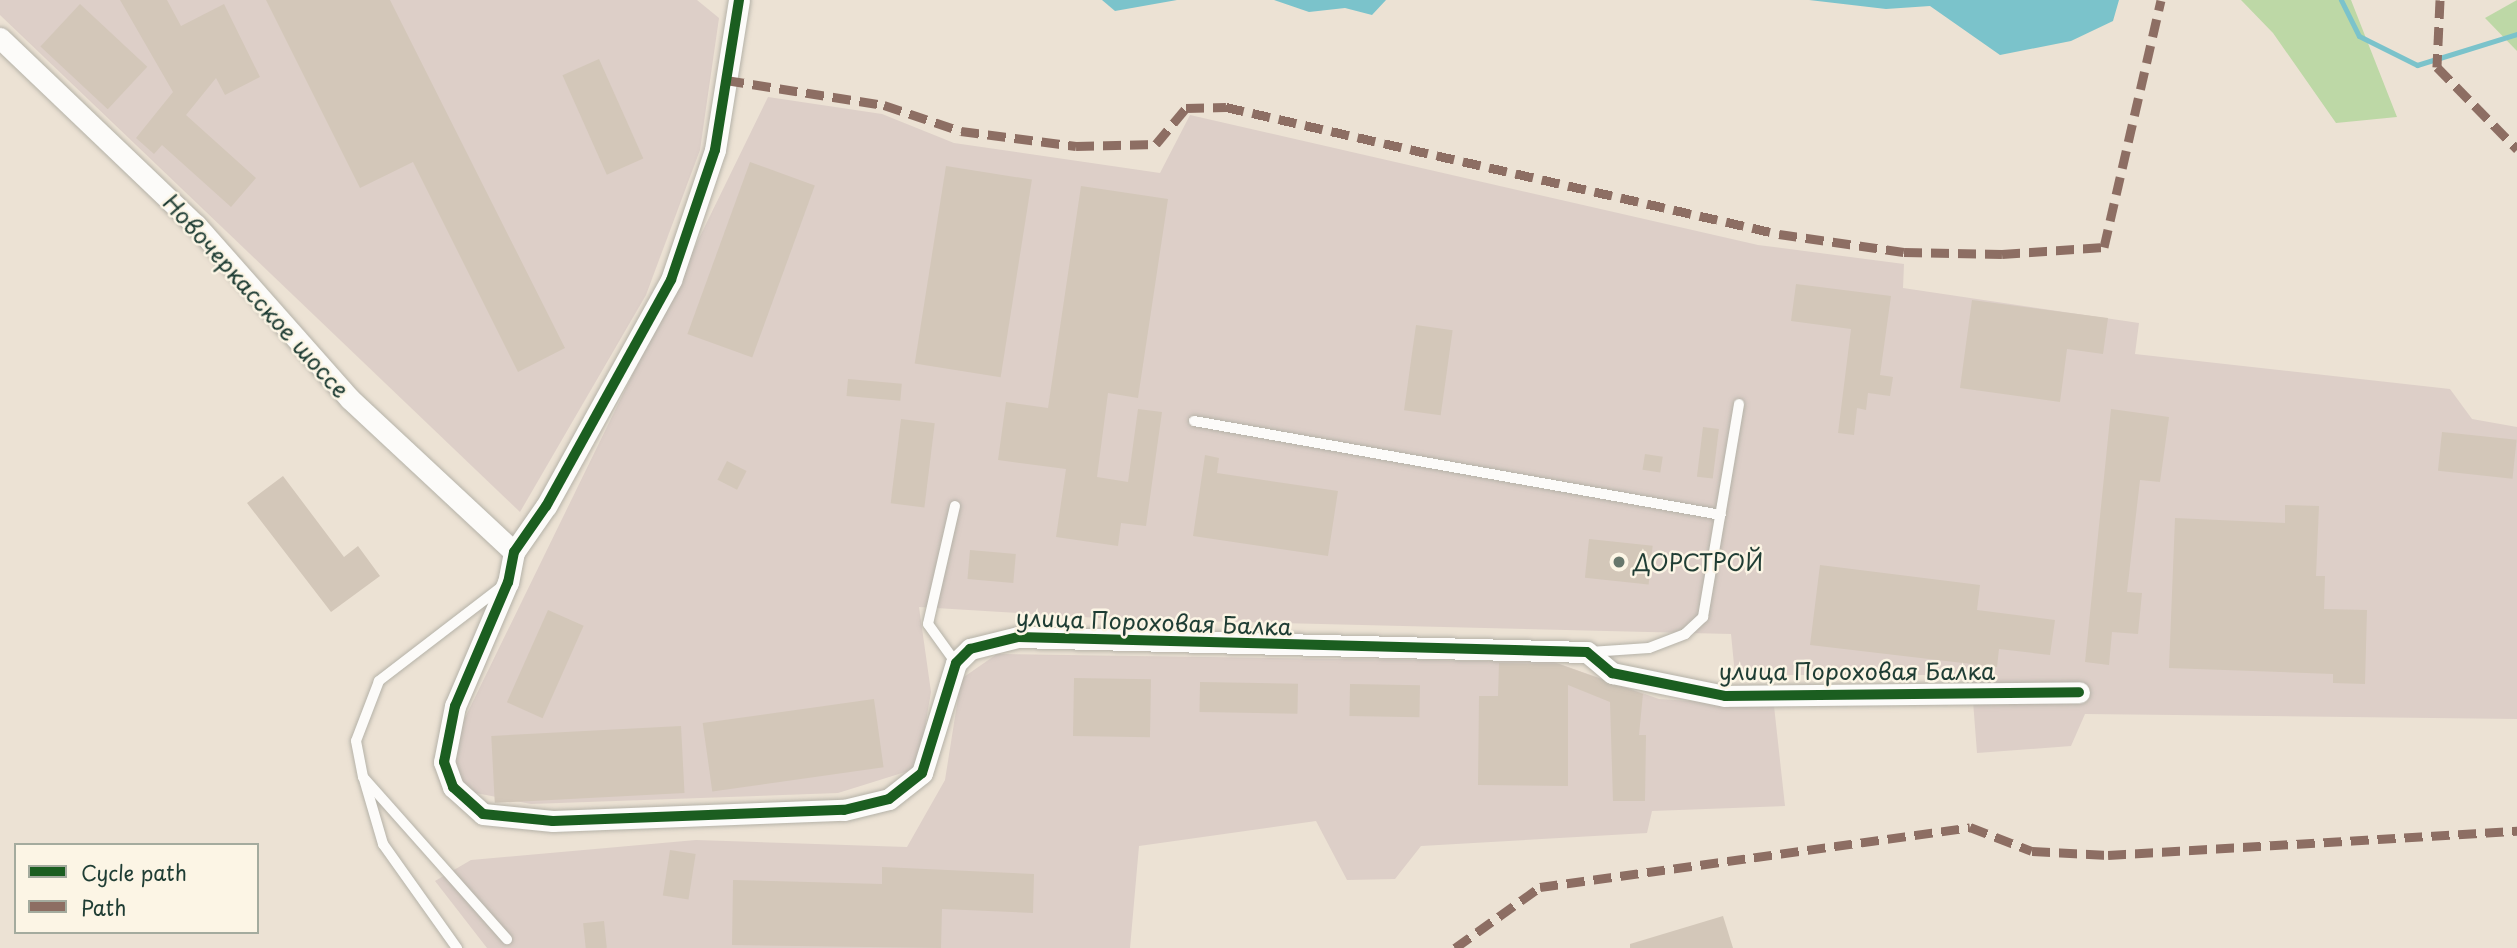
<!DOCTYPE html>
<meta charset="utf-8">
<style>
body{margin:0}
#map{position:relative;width:2517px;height:948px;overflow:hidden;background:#ece2d4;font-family:"Playpen Sans",sans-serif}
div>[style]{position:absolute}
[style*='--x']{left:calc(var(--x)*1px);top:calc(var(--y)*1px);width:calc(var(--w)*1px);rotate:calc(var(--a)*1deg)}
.industrial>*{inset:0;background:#ddcfc8}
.green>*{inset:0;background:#bdd8a6}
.water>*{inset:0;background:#7bc3cb}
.stream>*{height:5px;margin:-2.5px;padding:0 2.5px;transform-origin:2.5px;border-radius:2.5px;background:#7bc3cb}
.building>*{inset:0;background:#d3c7b9;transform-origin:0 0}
.roads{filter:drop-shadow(0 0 2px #b5b2a8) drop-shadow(0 0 2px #b5b2a8)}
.service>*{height:10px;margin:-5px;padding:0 5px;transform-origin:5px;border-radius:5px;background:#fcfbf9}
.minor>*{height:21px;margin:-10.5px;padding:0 10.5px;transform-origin:10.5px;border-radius:10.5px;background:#fcfbf9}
.quiet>*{height:9px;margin-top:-4.5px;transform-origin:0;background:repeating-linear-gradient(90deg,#8d6e63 0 18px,transparent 0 27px)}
.cycleway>*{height:10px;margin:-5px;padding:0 5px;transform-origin:5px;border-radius:5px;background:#1b5e20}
.dots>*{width:19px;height:19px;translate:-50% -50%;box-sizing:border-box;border:4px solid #fcf5e5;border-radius:50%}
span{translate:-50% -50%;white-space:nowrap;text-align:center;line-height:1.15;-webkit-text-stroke:5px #fcf5e5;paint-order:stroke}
.street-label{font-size:23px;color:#1f3d34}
.poi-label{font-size:23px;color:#1f3d34}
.left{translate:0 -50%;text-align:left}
.legend{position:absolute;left:14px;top:843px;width:245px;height:91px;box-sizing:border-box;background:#fcf5e5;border:2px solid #a4ab9e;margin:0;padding:9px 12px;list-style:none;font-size:21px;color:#1f3d34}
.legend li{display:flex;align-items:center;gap:14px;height:35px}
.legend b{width:35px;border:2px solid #a4ab9e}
</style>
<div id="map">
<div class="industrial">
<div style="clip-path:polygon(0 0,697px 0,719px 18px,700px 150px,646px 295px,520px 512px,0 15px)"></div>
<div style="clip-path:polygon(768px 97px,882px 114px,954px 143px,1160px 173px,1190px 115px,1758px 245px,1904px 264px,1903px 288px,2139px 323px,2135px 354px,2450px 389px,2472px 419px,2517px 427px,2517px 719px,2085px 714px,2071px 746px,1977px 753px,1971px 675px,1735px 675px,1731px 634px,1116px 619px,919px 607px,931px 692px,918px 768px,838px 793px,531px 804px,466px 791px,451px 770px,461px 726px)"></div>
<div style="clip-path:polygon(997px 654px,1554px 662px,1659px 699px,1774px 706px,1785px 806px,1652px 811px,1647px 833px,1421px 846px,1395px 879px,1347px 880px,1316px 821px,1139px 846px,1130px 948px,487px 948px,435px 881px,471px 860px,696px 840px,907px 847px,945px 780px,961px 679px)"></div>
</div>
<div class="green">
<div style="clip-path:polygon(2241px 0,2351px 0,2397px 117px,2336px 123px,2273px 33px)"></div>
<div style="clip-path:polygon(2517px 0,2517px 51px,2485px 18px)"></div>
</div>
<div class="water">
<div style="clip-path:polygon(1102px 0,1177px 0,1115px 11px)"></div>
<div style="clip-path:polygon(1274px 0,1386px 0,1372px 15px,1345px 8px,1309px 12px)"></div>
<div style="clip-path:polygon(1809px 0,2119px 0,2113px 21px,2071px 41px,2000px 55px,1930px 6px,1886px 9px)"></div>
</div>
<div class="stream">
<div style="--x:2341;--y:0;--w:40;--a:63.4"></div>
<div style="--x:2359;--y:36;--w:65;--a:26.6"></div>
<div style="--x:2417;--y:65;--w:105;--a:-17.2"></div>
</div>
<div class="building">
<div style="clip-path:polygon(120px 0,167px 0,181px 26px,224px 4px,260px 77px,225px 95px,216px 78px,186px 115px,256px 178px,231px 207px,162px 145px,154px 154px,136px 138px,173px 92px)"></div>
<div style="clip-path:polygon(266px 0,390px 0,565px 348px,518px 372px,413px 162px,360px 188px)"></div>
<div style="left:80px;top:4px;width:92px;height:58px;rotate:43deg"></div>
<div style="left:599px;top:59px;width:109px;height:40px;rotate:66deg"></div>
<div style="left:750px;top:162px;width:69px;height:183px;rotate:20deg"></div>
<div style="left:946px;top:166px;width:87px;height:200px;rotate:9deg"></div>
<div style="clip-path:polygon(1081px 186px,1168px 199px,1138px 398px,1108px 393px,1097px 477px,1128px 482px,1138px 409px,1162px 412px,1146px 526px,1121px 523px,1118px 546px,1056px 537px,1066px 469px,998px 460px,1006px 402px,1048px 408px)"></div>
<div style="clip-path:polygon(1796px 284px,1891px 296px,1880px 375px,1893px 377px,1890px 396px,1868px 393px,1866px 410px,1857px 408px,1854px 435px,1838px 433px,1851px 329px,1791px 321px)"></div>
<div style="clip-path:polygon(1972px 300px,2108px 318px,2103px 354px,2067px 349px,2060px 402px,1960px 388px)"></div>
<div style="left:1416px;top:325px;width:37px;height:86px;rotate:8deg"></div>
<div style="left:848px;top:379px;width:54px;height:17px;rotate:5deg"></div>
<div style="clip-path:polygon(2111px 409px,2169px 417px,2160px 482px,2140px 480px,2127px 592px,2142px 593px,2138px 634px,2112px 632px,2109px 665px,2085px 662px)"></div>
<div style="left:901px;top:419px;width:34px;height:85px;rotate:7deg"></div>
<div style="left:1703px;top:427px;width:16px;height:50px;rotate:7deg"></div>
<div style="left:2442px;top:432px;width:75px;height:39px;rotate:6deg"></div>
<div style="left:1645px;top:454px;width:18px;height:16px;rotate:9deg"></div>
<div style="clip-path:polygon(1205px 455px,1219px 458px,1217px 473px,1338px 491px,1328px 556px,1193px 536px)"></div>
<div style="left:727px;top:461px;width:22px;height:21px;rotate:27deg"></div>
<div style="clip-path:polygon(283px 476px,344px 557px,358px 546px,380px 576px,331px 612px,247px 503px)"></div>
<div style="clip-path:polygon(2285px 505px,2319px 506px,2316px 576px,2325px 576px,2324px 609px,2367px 610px,2365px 684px,2333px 683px,2333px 674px,2169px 668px,2175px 518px,2285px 523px)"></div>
<div style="left:1589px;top:539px;width:64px;height:39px;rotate:6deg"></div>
<div style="left:970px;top:550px;width:46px;height:29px;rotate:5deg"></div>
<div style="clip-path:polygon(1820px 565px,1980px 585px,1977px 610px,2055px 620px,2050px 655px,1999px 649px,1997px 667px,1810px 645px)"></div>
<div style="left:548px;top:610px;width:39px;height:101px;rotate:24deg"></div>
<div style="clip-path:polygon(1499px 663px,1559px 664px,1643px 694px,1639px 735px,1646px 735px,1645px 801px,1613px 801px,1610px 702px,1568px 685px,1568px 786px,1478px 785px,1479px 696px,1498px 696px)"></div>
<div style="left:1074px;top:678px;width:77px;height:58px;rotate:1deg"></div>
<div style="left:1200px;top:682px;width:98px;height:30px;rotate:1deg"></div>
<div style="left:1350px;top:684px;width:70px;height:32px;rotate:1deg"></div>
<div style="left:874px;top:699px;width:69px;height:173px;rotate:82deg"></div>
<div style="left:681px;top:726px;width:67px;height:190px;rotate:87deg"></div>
<div style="left:670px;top:850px;width:26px;height:46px;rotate:9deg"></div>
<div style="clip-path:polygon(882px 867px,1034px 874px,1033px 913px,942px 909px,941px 948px,732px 945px,733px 880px,882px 884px)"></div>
<div style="clip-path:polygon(1723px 916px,1733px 948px,1630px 948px,1630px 944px)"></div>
<div style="left:604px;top:921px;width:27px;height:21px;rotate:84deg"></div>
</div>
<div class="roads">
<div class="service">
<div style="--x:1194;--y:421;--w:535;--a:10.11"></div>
<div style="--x:955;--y:506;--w:121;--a:102.9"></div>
<div style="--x:928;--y:624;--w:48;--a:54.3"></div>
<div style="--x:500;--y:588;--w:153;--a:142.5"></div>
<div style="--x:379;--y:681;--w:64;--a:111"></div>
<div style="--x:356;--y:741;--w:37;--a:79"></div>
<div style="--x:363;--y:777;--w:217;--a:48.4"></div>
<div style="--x:1590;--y:652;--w:59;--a:-3.9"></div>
<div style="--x:1649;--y:648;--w:39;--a:-21"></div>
<div style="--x:1685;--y:634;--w:25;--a:-43"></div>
<div style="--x:1703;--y:617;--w:216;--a:-80.4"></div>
<div style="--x:364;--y:779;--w:68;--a:73.7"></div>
<div style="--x:383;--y:844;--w:128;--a:54.6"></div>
</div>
<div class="minor">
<div style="--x:739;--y:0;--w:152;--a:99.1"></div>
<div style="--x:715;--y:150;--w:137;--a:108.7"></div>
<div style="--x:671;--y:280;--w:258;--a:118.9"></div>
<div style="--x:546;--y:506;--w:56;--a:124.8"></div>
<div style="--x:514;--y:552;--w:31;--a:101"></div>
<div style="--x:508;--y:582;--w:135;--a:113.1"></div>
<div style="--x:455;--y:706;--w:57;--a:101.1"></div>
<div style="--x:444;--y:762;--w:27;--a:70"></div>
<div style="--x:453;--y:787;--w:40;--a:42"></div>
<div style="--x:483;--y:814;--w:70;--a:5.7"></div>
<div style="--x:553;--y:821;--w:291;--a:-2.2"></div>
<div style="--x:844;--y:810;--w:46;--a:-13.7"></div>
<div style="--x:889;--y:799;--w:42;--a:-38.2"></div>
<div style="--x:922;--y:773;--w:115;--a:-72.8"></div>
<div style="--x:956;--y:663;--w:20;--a:-45"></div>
<div style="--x:970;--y:649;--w:49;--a:-14"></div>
<div style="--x:1018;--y:637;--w:569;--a:1.51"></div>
<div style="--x:1587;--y:652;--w:33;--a:40"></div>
<div style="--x:1612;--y:673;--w:115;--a:11.5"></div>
<div style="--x:1725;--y:696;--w:354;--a:-0.6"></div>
<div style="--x:0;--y:38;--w:271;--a:43.7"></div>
<div style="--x:196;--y:225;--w:232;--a:48.5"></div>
<div style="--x:350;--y:399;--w:224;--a:43"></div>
</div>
</div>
<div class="quiet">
<div style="--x:2440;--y:0;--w:67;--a:92.6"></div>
<div style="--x:2437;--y:67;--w:115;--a:45.7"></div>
<div style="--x:726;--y:80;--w:160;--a:9"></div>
<div style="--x:884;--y:105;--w:81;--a:18.7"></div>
<div style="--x:961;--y:131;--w:116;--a:7.4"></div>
<div style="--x:1076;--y:146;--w:80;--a:-1.4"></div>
<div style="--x:1156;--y:144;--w:47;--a:-50.2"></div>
<div style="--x:1186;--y:108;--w:40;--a:-1.4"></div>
<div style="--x:1226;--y:107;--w:567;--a:12.93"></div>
<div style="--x:1779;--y:234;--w:126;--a:8.2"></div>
<div style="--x:1904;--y:252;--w:98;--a:1.2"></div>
<div style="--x:2002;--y:254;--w:102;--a:-3.9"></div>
<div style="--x:2104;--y:247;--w:253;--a:-77"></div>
<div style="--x:1455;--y:948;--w:105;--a:-35.7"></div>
<div style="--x:1540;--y:887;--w:434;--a:-7.9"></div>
<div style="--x:1970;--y:827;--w:66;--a:21.2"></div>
<div style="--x:2032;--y:851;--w:76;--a:3"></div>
<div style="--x:2108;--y:855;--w:410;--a:-3.4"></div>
</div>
<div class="cycleway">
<div style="--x:739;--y:0;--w:152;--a:99.1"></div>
<div style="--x:715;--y:150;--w:137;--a:108.7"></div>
<div style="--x:671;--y:280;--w:258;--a:118.9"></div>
<div style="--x:546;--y:506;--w:56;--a:124.8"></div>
<div style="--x:514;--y:552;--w:31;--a:101"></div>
<div style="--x:508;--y:582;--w:135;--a:113.1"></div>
<div style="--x:455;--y:706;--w:57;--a:101.1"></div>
<div style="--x:444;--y:762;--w:27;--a:70"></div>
<div style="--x:453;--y:787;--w:40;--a:42"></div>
<div style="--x:483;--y:814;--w:70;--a:5.7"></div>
<div style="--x:553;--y:821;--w:291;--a:-2.2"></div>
<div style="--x:844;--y:810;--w:46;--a:-13.7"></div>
<div style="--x:889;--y:799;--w:42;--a:-38.2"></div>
<div style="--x:922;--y:773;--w:115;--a:-72.8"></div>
<div style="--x:956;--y:663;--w:20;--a:-45"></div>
<div style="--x:970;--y:649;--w:49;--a:-14"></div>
<div style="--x:1018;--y:637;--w:569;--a:1.51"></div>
<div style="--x:1587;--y:652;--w:33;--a:40"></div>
<div style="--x:1612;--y:673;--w:115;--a:11.5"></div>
<div style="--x:1725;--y:696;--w:354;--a:-0.6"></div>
</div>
<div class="dots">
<div style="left:1619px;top:562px;background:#67776c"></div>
</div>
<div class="street-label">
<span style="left:256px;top:296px;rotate:48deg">Новочеркасское шоссе</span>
<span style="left:1154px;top:622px;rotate:2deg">улица Пороховая Балка</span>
<span style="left:1857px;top:671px">улица Пороховая Балка</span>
</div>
<div class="poi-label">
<span class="left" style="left:1633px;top:562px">ДОРСТРОЙ</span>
</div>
<ul class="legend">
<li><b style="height:9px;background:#1b5e20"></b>Cycle path</li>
<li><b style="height:9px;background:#8d6e63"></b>Path</li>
</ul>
</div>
